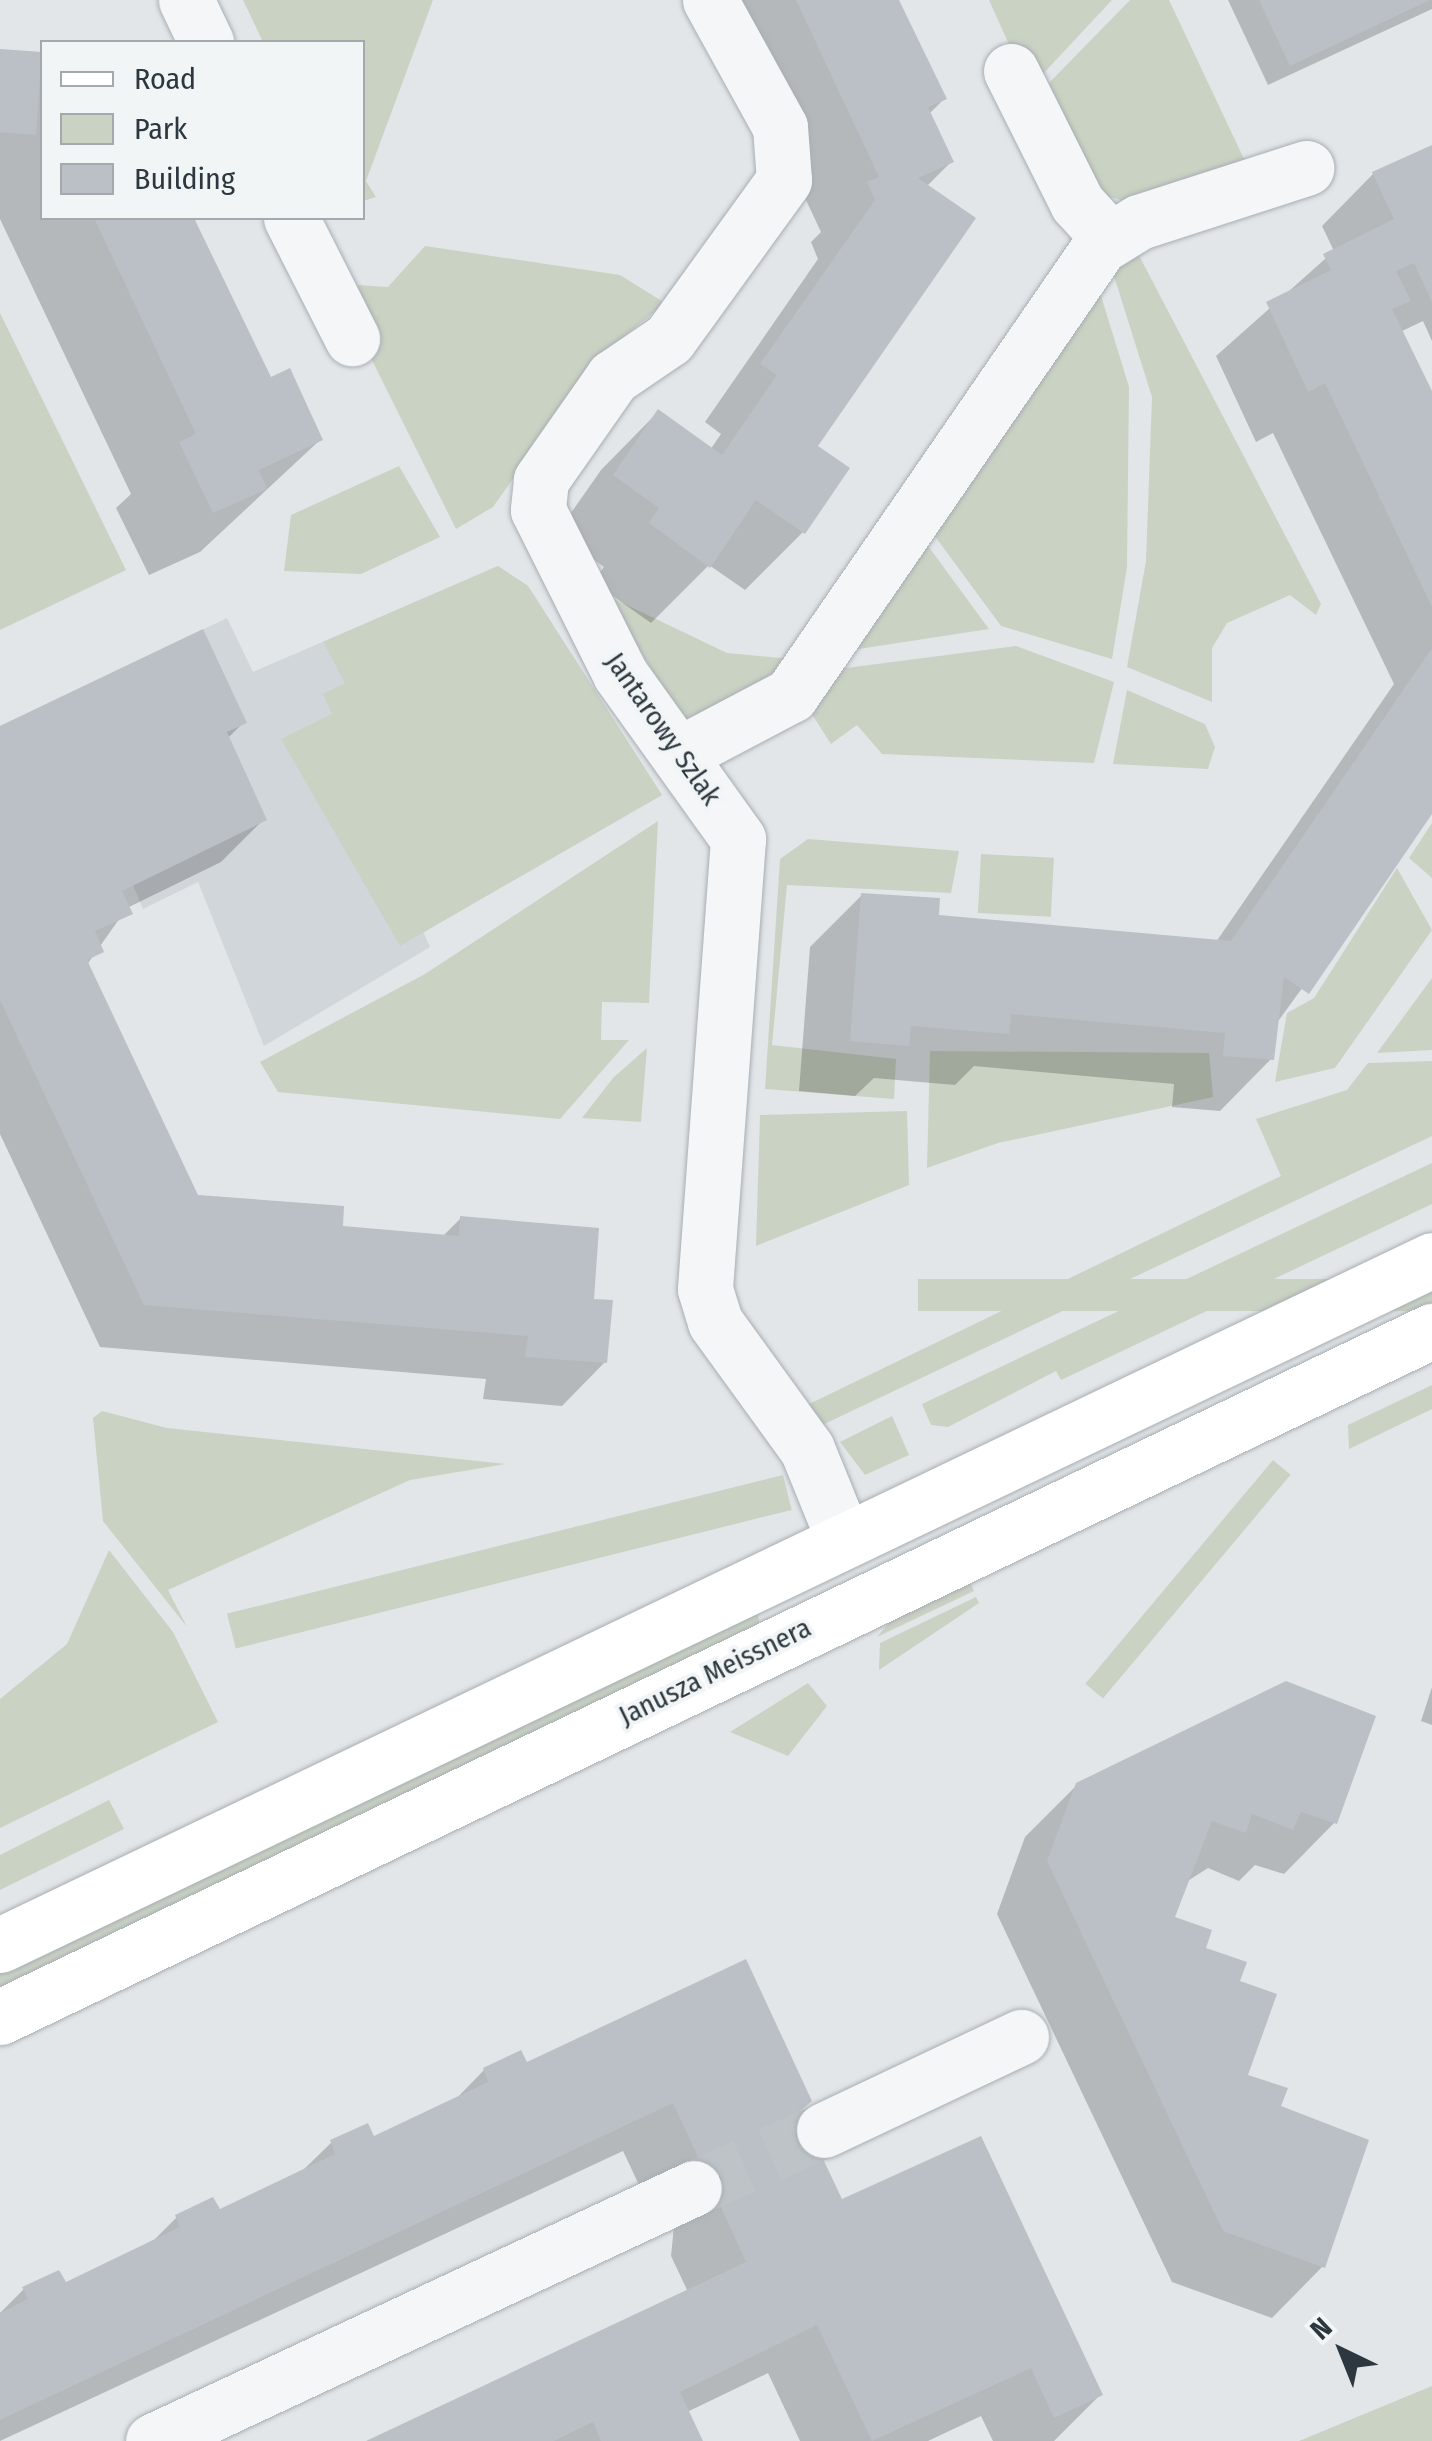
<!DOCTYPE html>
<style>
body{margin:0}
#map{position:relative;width:1432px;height:2441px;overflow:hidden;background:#e2e6e9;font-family:"Fira Sans Condensed",sans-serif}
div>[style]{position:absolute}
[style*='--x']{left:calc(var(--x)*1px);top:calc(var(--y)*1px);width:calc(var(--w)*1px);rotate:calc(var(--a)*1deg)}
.built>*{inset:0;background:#d1d6db}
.green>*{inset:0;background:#cad2c4;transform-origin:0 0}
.shadow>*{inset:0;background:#0003}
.building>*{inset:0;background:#bac0c5;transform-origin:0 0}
.street-tunnel>*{height:55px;margin-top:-27.5px;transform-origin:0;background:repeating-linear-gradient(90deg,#bec3c7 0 55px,transparent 0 83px)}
.roads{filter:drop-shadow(0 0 2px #a8aeb3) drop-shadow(0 0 2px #a8aeb3)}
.street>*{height:55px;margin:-27.5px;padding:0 27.5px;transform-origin:27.5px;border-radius:27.5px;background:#f4f6f8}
.secondary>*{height:55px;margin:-27.5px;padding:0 27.5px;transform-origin:27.5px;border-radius:27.5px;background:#fff}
span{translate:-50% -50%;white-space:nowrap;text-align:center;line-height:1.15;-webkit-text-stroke:8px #f2f5f6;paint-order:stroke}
.street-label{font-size:28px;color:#2c373f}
.legend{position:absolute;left:40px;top:40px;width:325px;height:180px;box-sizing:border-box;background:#f2f5f6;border:2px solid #a3a9ad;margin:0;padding:12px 18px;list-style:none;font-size:30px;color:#2c373f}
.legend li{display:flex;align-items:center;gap:20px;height:50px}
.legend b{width:50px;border:2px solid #a3a9ad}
.north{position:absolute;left:1292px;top:2301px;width:100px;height:100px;-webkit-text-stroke:8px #f2f5f6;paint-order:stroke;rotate:317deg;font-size:28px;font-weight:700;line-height:40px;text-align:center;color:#2c373f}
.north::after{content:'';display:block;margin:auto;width:35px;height:45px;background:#2c373f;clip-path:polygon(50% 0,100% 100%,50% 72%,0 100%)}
</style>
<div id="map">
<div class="built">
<div style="clip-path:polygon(498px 566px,528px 586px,662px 795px,423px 931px,430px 947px,264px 1046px,198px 882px,143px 909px,133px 885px,0 867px,0 726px,227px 618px,253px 672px)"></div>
</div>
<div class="green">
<div style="clip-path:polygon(243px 0,433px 0,366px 181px,376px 197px,363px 201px,362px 42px,263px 42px)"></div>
<div style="clip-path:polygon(989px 0,1112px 0,1041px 76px,1020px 69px)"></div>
<div style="clip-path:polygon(1130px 0,1169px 0,1253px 178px,1147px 207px,1103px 195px,1049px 83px)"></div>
<div style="clip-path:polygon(1132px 242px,1321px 604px,1316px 615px,1290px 595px,1227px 623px,1212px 648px,1212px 702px,1127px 667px,1146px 561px,1152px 397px,1108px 257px)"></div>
<div style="clip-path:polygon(425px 246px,620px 275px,665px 303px,600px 356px,493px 507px,456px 529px,356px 328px,358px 285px,388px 287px)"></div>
<div style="clip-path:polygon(1094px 273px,1129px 387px,1127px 567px,1112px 659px,1001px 626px,926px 524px)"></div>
<div style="clip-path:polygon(0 313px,126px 570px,0 630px)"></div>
<div style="clip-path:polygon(399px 466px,440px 537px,361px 574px,284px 571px,291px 515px)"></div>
<div style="clip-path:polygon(920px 535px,989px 629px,839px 652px)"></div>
<div style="clip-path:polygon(498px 566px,528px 586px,662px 795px,400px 946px,281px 739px,332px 714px,323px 694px,345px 683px,323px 642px)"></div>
<div style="clip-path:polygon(608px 596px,727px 653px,803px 660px,690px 735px)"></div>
<div style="clip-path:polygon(1016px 646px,1114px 682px,1094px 763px,882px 754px,857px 725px,831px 744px,808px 708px,823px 671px)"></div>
<div style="clip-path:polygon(1127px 690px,1205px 724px,1215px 747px,1208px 769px,1113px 764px)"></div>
<div style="clip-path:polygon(658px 821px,649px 1003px,602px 1002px,601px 1040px,629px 1040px,560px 1119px,278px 1092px,260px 1062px,425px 974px)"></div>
<div style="clip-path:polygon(1432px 823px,1432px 878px,1409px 858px)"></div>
<div style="clip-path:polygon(808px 839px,959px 851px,951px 893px,787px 885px,772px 1045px,896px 1059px,894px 1099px,765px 1089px,780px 859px)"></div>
<div style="left:981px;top:854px;width:73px;height:59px;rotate:3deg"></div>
<div style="clip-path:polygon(1397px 868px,1432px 930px,1335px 1068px,1275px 1082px,1287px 1013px,1314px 998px)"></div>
<div style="clip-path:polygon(1432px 978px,1432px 1050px,1377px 1053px)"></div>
<div style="clip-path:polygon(647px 1048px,641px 1122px,582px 1118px,613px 1078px)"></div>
<div style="clip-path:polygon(930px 1051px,1209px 1053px,1213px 1097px,998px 1143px,927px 1168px)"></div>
<div style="clip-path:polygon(1432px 1061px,1432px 1136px,820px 1426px,805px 1406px,1281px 1176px,1256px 1119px,1347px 1090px,1368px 1063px)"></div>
<div style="clip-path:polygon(907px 1111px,909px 1185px,756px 1246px,760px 1115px)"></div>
<div style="clip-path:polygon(1432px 1163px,1432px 1204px,1061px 1380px,1056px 1371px,948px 1427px,931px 1425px,922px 1404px)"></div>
<div style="left:1432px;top:1279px;width:32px;height:514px;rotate:90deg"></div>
<div style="clip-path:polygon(1432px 1385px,1432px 1409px,1349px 1449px,1348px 1425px)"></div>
<div style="clip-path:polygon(102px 1411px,167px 1428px,506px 1464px,410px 1480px,168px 1590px,187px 1627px,103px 1521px,93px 1418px)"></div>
<div style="clip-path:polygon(892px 1416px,909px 1455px,865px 1475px,840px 1442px)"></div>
<div style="left:1273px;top:1460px;width:23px;height:292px;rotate:40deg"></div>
<div style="left:783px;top:1475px;width:36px;height:573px;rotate:76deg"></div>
<div style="clip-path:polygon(109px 1550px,173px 1632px,218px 1722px,0 1828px,0 1699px,67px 1644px)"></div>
<div style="clip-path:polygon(969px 1580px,974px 1591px,877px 1637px,894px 1617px)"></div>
<div style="clip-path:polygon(976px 1597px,979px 1603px,879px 1670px,880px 1643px)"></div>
<div style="clip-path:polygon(757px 1609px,760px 1628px,0 1996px,0 1963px)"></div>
<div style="clip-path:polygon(808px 1683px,827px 1706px,788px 1756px,730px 1732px)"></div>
<div style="clip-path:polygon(109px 1800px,124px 1829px,0 1890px,0 1855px)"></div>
<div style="clip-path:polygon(1432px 2386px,1432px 2441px,1299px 2441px)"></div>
</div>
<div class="shadow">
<div style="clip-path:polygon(712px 0,897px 0,944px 99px,929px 114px,951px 162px,926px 187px,814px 447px,803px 532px,745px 590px,709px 565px,651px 623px,593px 582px,604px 567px,557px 533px,601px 470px,658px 412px,710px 450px,721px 434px,705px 422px,818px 259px,811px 242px,821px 232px)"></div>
<div style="clip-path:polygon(1228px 0,1432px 0,1432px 9px,1268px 85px)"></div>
<div style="clip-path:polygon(0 51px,42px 55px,42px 218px,192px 218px,270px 380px,320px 440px,200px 552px,149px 575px,116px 508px,131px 494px,0 219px)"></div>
<div style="clip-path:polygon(1432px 148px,1432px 341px,1423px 321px,1400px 332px,1432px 399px,1432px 810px,1276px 1024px,1271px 1059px,1220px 1111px,1172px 1107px,1174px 1084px,974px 1066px,955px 1085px,874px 1078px,855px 1096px,799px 1091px,810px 947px,862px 895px,936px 918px,1216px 942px,1394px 684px,1273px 433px,1256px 442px,1216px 356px,1334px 251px,1322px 226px,1373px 174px)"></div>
<div style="clip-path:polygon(244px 722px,227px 739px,264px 819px,221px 862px,127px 908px,86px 966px,196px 1197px,340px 1228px,442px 1237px,461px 1218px,591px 1302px,605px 1362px,562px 1406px,483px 1399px,486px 1379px,100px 1347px,0 1134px,0 728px)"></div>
<div style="clip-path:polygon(1286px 1684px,1335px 1822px,1284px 1874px,1255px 1865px,1239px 1881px,1208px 1868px,1186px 1882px,1172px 1918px,1237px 1982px,1245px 2076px,1278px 2107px,1323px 2266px,1272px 2318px,1172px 2282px,997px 1914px,1025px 1837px,1077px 1785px)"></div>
<div style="clip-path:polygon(1432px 1687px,1432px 1725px,1421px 1721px)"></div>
<div style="clip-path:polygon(526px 2065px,795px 2114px,793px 2144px,841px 2202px,1100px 2395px,1054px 2441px,993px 2441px,981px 2416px,928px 2441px,800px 2441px,768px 2373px,687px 2412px,700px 2441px,372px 2441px,688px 2292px,671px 2256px,674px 2226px,649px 2206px,623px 2151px,0 2441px,0 2313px,24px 2289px,65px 2286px,148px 2246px,177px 2217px,219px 2213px,300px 2173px,332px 2142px,373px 2139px,454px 2101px,484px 2070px)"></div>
</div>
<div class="building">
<div style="clip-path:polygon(796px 0,899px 0,947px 99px,928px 107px,954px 162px,918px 178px,976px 218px,818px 446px,850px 468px,805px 534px,756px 500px,710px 568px,649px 523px,659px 508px,613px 475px,658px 409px,722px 455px,777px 375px,760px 364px,875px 200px,867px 182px,879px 177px)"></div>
<div style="clip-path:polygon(1259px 0,1430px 0,1290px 66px)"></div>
<div style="left:0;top:49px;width:42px;height:83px;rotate:4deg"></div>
<div style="clip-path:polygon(1432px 145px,1432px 302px,1414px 263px,1396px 271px,1411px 301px,1392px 309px,1432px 391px,1432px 607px,1325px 383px,1308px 392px,1266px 302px,1331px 270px,1323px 254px,1394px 219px,1372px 172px)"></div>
<div style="clip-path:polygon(94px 218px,194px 218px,271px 377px,290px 368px,323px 440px,259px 470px,267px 489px,213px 513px,179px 442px,196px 434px)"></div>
<div style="clip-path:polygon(203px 629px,247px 723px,227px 732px,267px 820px,122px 891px,133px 914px,95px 931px,104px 952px,87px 960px,198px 1195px,344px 1206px,343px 1226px,459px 1236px,460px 1216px,599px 1228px,594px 1299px,613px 1300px,607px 1363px,525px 1357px,528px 1336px,144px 1305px,0 1000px,0 726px)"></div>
<div style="clip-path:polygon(1432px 648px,1432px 814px,1309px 994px,1284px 977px,1274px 1060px,1223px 1056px,1225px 1033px,1011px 1014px,1009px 1034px,911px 1026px,909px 1046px,850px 1041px,861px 893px,940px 898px,939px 915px,1231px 941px)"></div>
<div style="clip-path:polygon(1286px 1681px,1376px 1716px,1337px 1824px,1301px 1812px,1293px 1830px,1252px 1814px,1246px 1833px,1212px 1821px,1175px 1917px,1212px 1930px,1206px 1948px,1247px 1962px,1240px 1981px,1277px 1994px,1248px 2075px,1288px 2088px,1281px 2106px,1369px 2140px,1325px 2268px,1223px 2231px,1047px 1861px,1076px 1783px)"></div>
<div style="clip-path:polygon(746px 1959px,812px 2101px,798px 2113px,796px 2144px,824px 2161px,842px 2199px,981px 2136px,1103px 2395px,1054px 2418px,1031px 2368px,872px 2441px,817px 2325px,680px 2392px,703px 2441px,601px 2441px,593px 2422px,554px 2441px,366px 2441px,746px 2262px,720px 2205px,723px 2176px,698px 2157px,673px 2103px,0 2420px,0 2313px,28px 2299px,22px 2287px,59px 2270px,66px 2282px,180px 2227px,175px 2215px,213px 2197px,220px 2209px,335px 2154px,330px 2140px,368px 2123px,374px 2136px,488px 2082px,483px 2068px,521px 2050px,527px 2062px)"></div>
</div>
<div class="street-tunnel">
<div style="--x:694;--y:2188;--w:142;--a:-24"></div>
</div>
<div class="roads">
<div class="street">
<div style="--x:186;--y:0;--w:47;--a:64.5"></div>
<div style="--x:710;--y:0;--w:145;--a:61.1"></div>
<div style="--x:780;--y:127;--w:53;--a:85.7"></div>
<div style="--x:784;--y:180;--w:196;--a:125.9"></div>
<div style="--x:669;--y:339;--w:68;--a:145.8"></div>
<div style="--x:613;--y:377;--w:126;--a:125"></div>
<div style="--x:541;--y:480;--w:30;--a:96"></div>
<div style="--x:538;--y:510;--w:183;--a:63.4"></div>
<div style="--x:620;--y:674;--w:203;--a:54.4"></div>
<div style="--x:738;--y:839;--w:451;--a:94.2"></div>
<div style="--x:705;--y:1289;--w:34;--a:73"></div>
<div style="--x:715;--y:1322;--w:157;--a:54.1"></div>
<div style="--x:807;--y:1449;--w:98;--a:67.9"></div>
<div style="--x:1011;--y:71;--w:148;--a:63.4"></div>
<div style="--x:1077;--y:203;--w:47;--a:47.6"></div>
<div style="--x:291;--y:218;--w:135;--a:63.1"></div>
<div style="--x:679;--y:754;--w:127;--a:-27.8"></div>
<div style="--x:791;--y:695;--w:545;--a:-55.46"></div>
<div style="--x:1100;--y:246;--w:46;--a:-31.6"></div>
<div style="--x:1139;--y:222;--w:176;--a:-17.9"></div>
<div style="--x:824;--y:2130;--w:218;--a:-25.3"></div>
<div style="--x:153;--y:2441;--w:597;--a:-25.06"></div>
</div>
<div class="secondary">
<div style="--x:0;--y:1945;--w:1587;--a:-25.56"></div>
<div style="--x:0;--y:2017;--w:1588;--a:-25.6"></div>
</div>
</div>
<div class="street-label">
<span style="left:663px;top:729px;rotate:55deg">Jantarowy Szlak</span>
<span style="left:715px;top:1672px;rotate:-26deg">Janusza Meissnera</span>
</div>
<ul class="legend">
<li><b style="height:12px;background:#fff"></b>Road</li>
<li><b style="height:28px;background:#cad2c4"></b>Park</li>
<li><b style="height:28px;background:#bac0c5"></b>Building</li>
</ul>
<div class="north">N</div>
</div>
